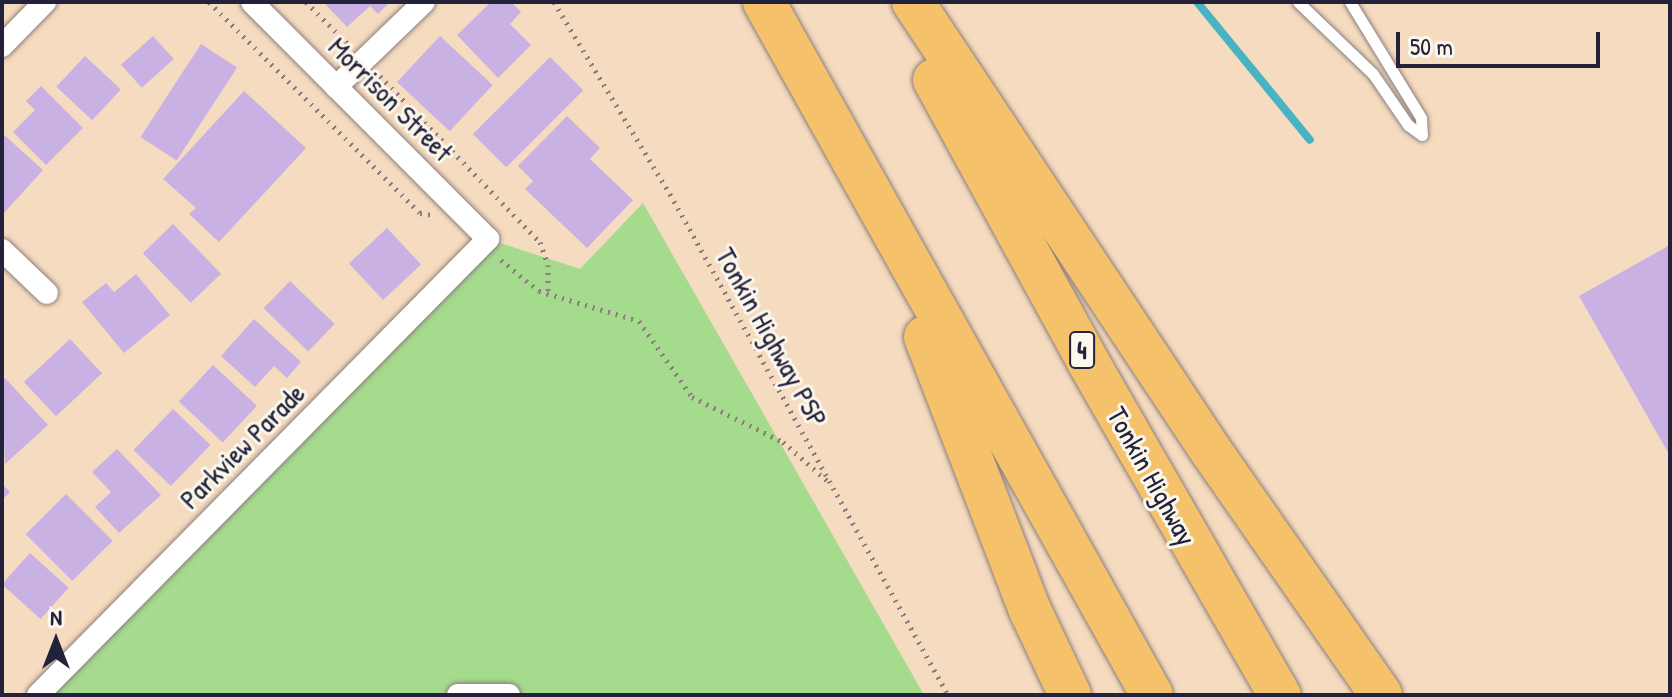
<!DOCTYPE html>
<style>
body{margin:0}
#map{position:relative;width:1672px;height:697px;overflow:hidden;background:#f5dbbf;font-family:"Patrick Hand",sans-serif}
div>[style]{position:absolute}
[style*='--x']{left:calc(var(--x)*1px);top:calc(var(--y)*1px);width:calc(var(--w)*1px);rotate:calc(var(--a)*1deg)}
.green>*{inset:0;background:#a4db8d}
.stream>*{height:8px;margin:-4px;padding:0 4px;transform-origin:4px;border-radius:4px;background:#47b3c3}
.building>*{inset:0;background:#c9b2e3;transform-origin:0 0}
.path>*{height:5px;margin-top:-2.5px;transform-origin:0;background:repeating-linear-gradient(90deg,#8c7e7d 0 2px,transparent 0 8px)}
.roads{filter:drop-shadow(0 0 2px #8c7e7d) drop-shadow(0 0 2px #8c7e7d)}
.lane>*{height:11px;margin:-5.5px;padding:0 5.5px;transform-origin:5.5px;border-radius:5.5px;background:#fff}
.street>*{height:22px;margin:-11px;padding:0 11px;transform-origin:11px;border-radius:11px;background:#fff}
.highway>*{height:42px;margin:-21px;padding:0 21px;transform-origin:21px;border-radius:21px;background:#f5c16b}
span{translate:-50% -50%;white-space:nowrap;text-align:center;line-height:1.15;-webkit-text-stroke:6px #fbf7ec;paint-order:stroke}
.shield-label span{padding:2px 6px;background:#fbf7ec;border:2px solid;border-radius:6px;-webkit-text-stroke-width:0}
.shield-label{font-size:26px;color:#22223b;font-weight:700}
.street-label{font-size:28px;color:#22223b}
.frame{position:absolute;inset:0;border:4px solid #22223b;pointer-events:none}
.north{position:absolute;left:16px;top:601px;width:80px;height:80px;-webkit-text-stroke:6px #fbf7ec;paint-order:stroke;rotate:0deg;font-size:22px;font-weight:700;line-height:32px;text-align:center;color:#22223b}
.north::after{content:'';display:block;margin:auto;width:28px;height:36px;background:#22223b;clip-path:polygon(50% 0,100% 100%,50% 72%,0 100%)}
.scale{position:absolute;left:1396px;top:32px;width:204px;height:36px;box-sizing:border-box;border:4px solid #22223b;border-top:0;padding-left:10px;font-size:24px;line-height:28px;white-space:nowrap;color:#22223b;-webkit-text-stroke:6px #fbf7ec;paint-order:stroke}
</style>
<div id="map">
<div class="green">
<div style="clip-path:polygon(643px 203px,924px 695px,38px 695px,488px 239px,580px 269px)"></div>
</div>
<div class="stream">
<div style="--x:1197;--y:2;--w:178;--a:50.7"></div>
</div>
<div class="building">
<div style="clip-path:polygon(323px 2px,390px 2px,378px 14px,370px 6px,347px 27px)"></div>
<div style="clip-path:polygon(491px 2px,511px 2px,521px 12px,510px 24px,531px 45px,498px 78px,457px 35px)"></div>
<div style="left:153px;top:36px;width:31px;height:43px;rotate:48deg"></div>
<div style="left:440px;top:36px;width:72px;height:63px;rotate:43deg"></div>
<div style="left:201px;top:44px;width:43px;height:111px;rotate:33deg"></div>
<div style="left:85px;top:56px;width:49px;height:42px;rotate:43deg"></div>
<div style="left:550px;top:57px;width:47px;height:109px;rotate:45deg"></div>
<div style="clip-path:polygon(41px 86px,83px 128px,46px 165px,13px 132px,35px 110px,26px 101px)"></div>
<div style="clip-path:polygon(244px 91px,306px 148px,219px 242px,189px 214px,196px 208px,163px 179px)"></div>
<div style="clip-path:polygon(567px 116px,600px 148px,590px 159px,633px 200px,587px 248px,525px 189px,533px 181px,518px 166px)"></div>
<div style="clip-path:polygon(2px 133px,43px 170px,4px 213px,2px 211px)"></div>
<div style="left:173px;top:224px;width:69px;height:42px;rotate:46deg"></div>
<div style="left:387px;top:228px;width:50px;height:52px;rotate:47deg"></div>
<div style="clip-path:polygon(1670px 245px,1670px 456px,1579px 296px)"></div>
<div style="clip-path:polygon(136px 274px,170px 315px,124px 353px,82px 302px,106px 283px,114px 292px)"></div>
<div style="left:290px;top:281px;width:62px;height:38px;rotate:44deg"></div>
<div style="clip-path:polygon(254px 319px,301px 362px,287px 378px,274px 366px,255px 387px,221px 356px)"></div>
<div style="left:70px;top:339px;width:47px;height:63px;rotate:47deg"></div>
<div style="left:213px;top:365px;width:60px;height:50px;rotate:43deg"></div>
<div style="clip-path:polygon(5px 378px,48px 425px,5px 464px,2px 381px)"></div>
<div style="left:173px;top:409px;width:52px;height:57px;rotate:44deg"></div>
<div style="clip-path:polygon(117px 449px,161px 495px,119px 533px,95px 507px,111px 492px,92px 472px)"></div>
<div style="clip-path:polygon(2px 484px,10px 492px,2px 500px)"></div>
<div style="left:66px;top:494px;width:66px;height:57px;rotate:45deg"></div>
<div style="left:30px;top:553px;width:52px;height:42px;rotate:42deg"></div>
</div>
<div class="path">
<div style="--x:209;--y:2;--w:298;--a:45"></div>
<div style="--x:420;--y:213;--w:12;--a:9"></div>
<div style="--x:306;--y:2;--w:59;--a:45"></div>
<div style="--x:554;--y:2;--w:232;--a:58.9"></div>
<div style="--x:674;--y:201;--w:565;--a:60.98"></div>
<div style="--x:380;--y:76;--w:231;--a:46.1"></div>
<div style="--x:540;--y:242;--w:24;--a:71"></div>
<div style="--x:548;--y:265;--w:29;--a:90"></div>
<div style="--x:501;--y:260;--w:49;--a:39.2"></div>
<div style="--x:539;--y:291;--w:104;--a:16.7"></div>
<div style="--x:639;--y:321;--w:93;--a:55.1"></div>
<div style="--x:692;--y:397;--w:102;--a:26.3"></div>
<div style="--x:783;--y:442;--w:64;--a:41.2"></div>
</div>
<div class="roads">
<div class="lane">
<div style="--x:1298;--y:2;--w:104;--a:43.8"></div>
<div style="--x:1373;--y:74;--w:62;--a:55.5"></div>
<div style="--x:1408;--y:125;--w:17;--a:36"></div>
<div style="--x:1350;--y:2;--w:136;--a:58.5"></div>
<div style="--x:1421;--y:118;--w:17;--a:87"></div>
</div>
<div class="street">
<div style="--x:2;--y:46;--w:62;--a:-45.7"></div>
<div style="--x:336;--y:87;--w:122;--a:-44"></div>
<div style="--x:2;--y:250;--w:62;--a:43.7"></div>
<div style="--x:38;--y:695;--w:641;--a:-45.38"></div>
<div style="--x:488;--y:239;--w:334;--a:-134.9"></div>
<div style="--x:458;--y:695;--w:51;--a:0"></div>
</div>
<div class="highway">
<div style="--x:764;--y:2;--w:794;--a:60.76"></div>
<div style="--x:913;--y:2;--w:539;--a:56.43"></div>
<div style="--x:1211;--y:451;--w:297;--a:55.1"></div>
<div style="--x:934;--y:80;--w:319;--a:61.3"></div>
<div style="--x:1087;--y:360;--w:387;--a:60.1"></div>
<div style="--x:925;--y:337;--w:292;--a:69"></div>
<div style="--x:1030;--y:610;--w:94;--a:64.8"></div>
</div>
</div>
<div class="shield-label">
<span style="left:1082px;top:350px">4</span>
</div>
<div class="street-label">
<span style="left:391px;top:99px;rotate:45deg">Morrison Street</span>
<span style="left:772px;top:337px;rotate:61deg">Tonkin Highway PSP</span>
<span style="left:242px;top:446px;rotate:-45deg">Parkview Parade</span>
<span style="left:1152px;top:476px;rotate:61deg">Tonkin Highway</span>
</div>
<div class="frame"></div>
<div class="north">N</div>
<div class="scale">50 m</div>
</div>
